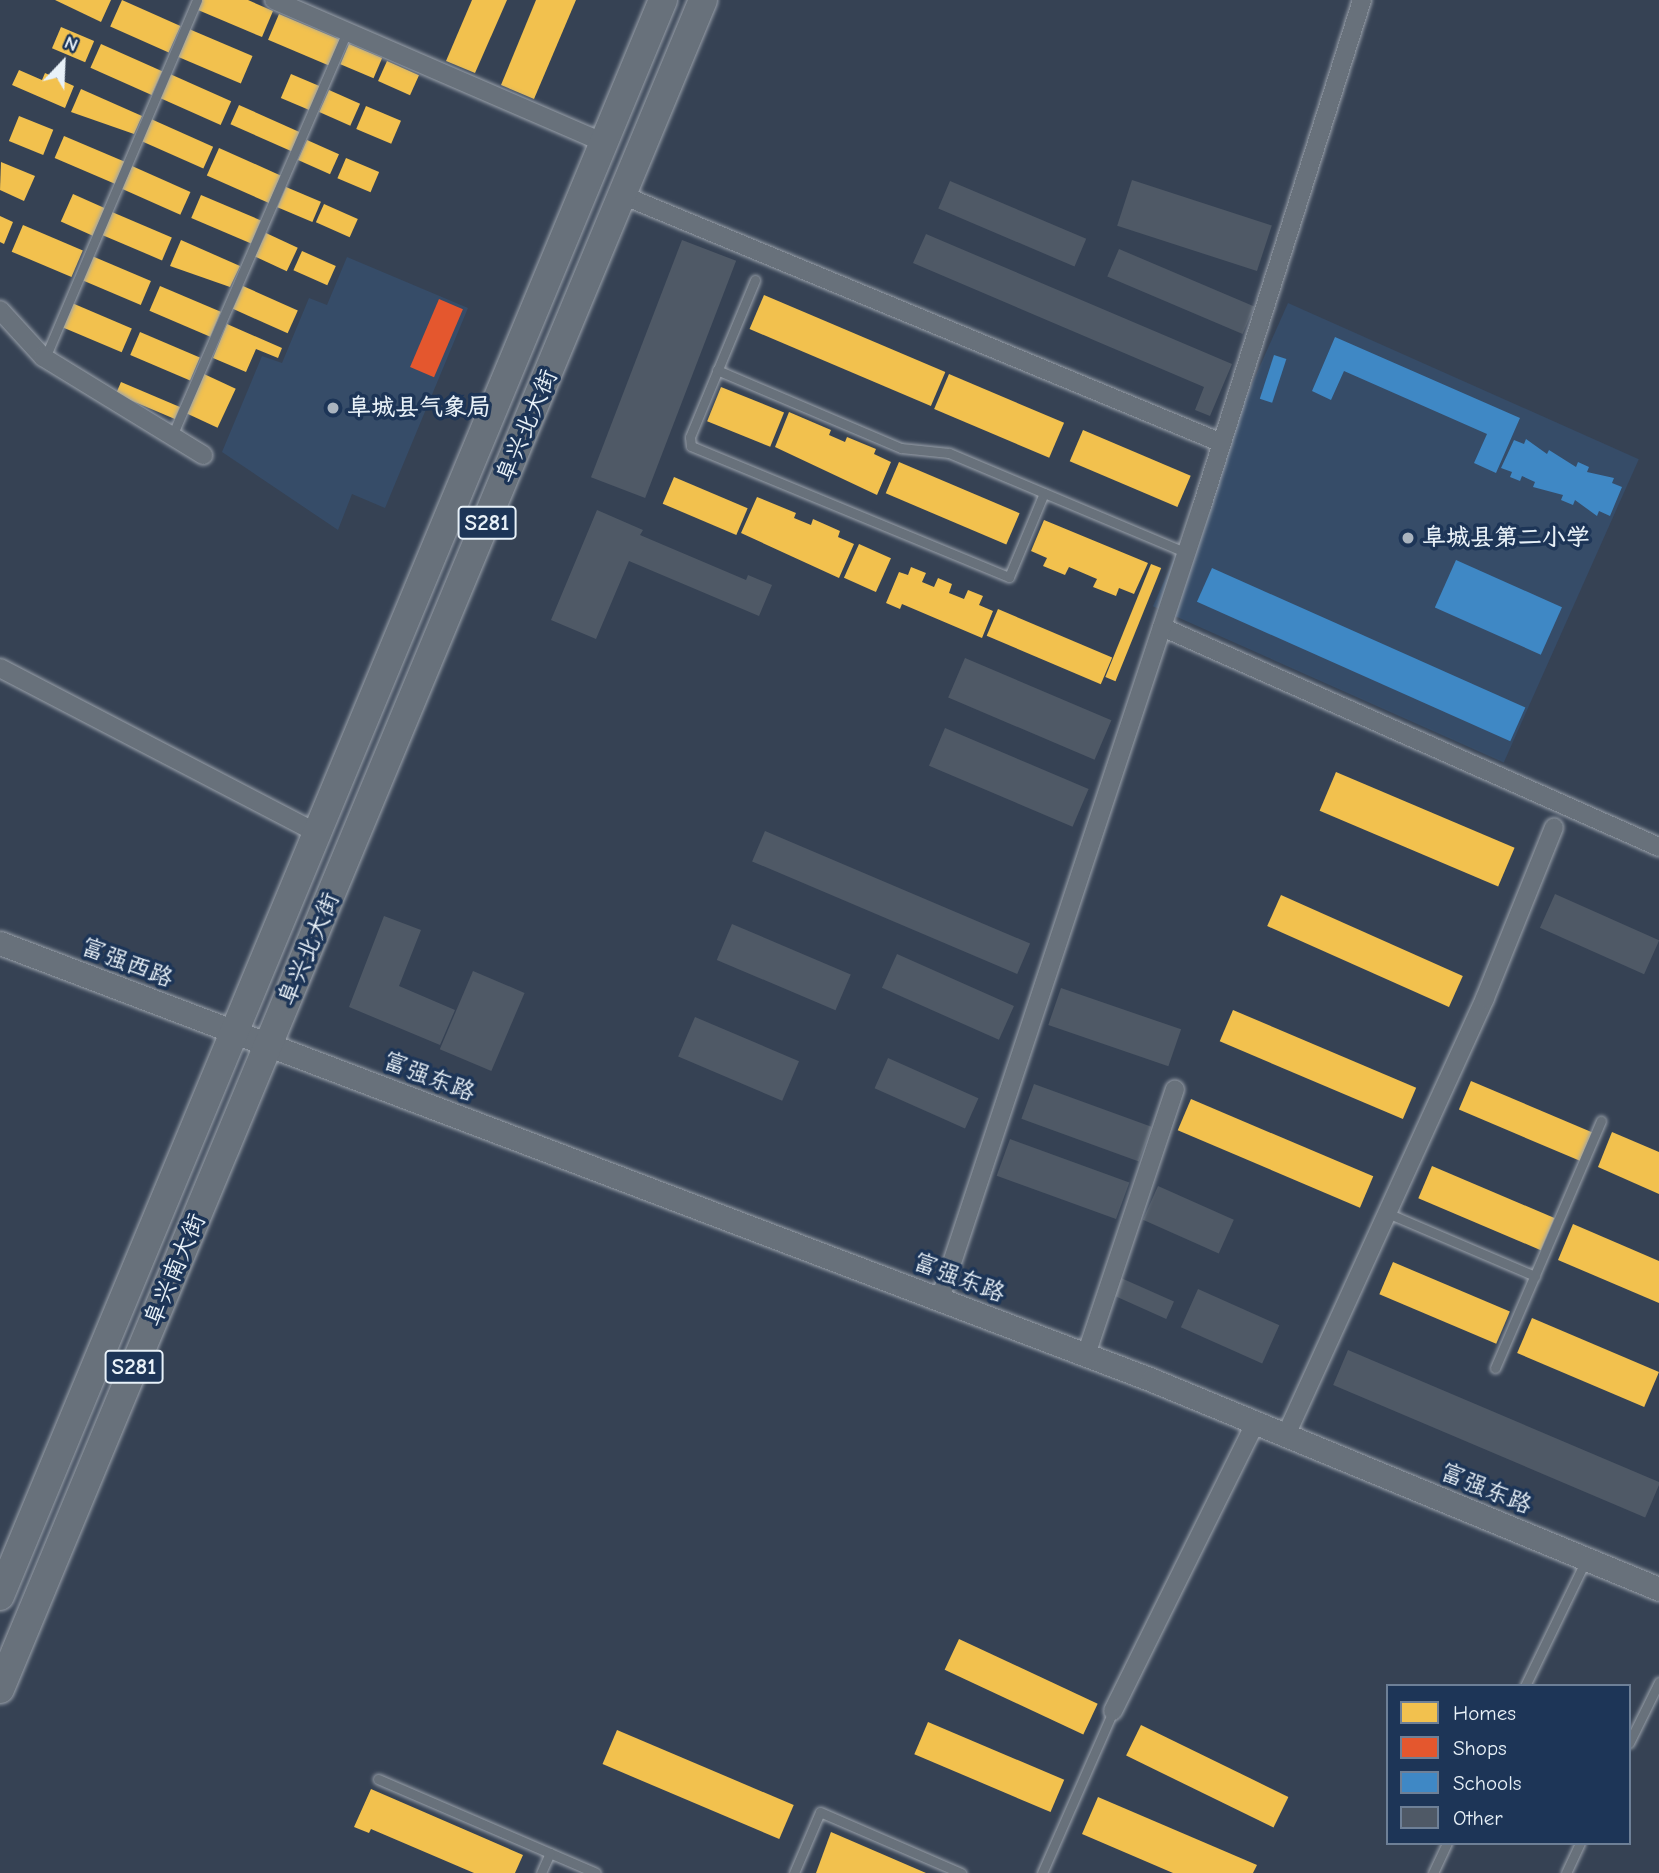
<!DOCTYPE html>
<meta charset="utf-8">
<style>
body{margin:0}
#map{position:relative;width:1659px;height:1873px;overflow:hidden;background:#364254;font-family:"Comic Neue","LXGW WenKai TC",sans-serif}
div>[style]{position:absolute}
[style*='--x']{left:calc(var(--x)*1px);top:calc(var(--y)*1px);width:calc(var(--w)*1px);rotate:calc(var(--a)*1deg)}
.built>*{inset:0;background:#364c68;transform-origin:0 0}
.homes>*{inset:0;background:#f2c14e;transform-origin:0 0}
.shops>*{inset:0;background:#e4572e;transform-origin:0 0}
.schools>*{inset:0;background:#3f88c5;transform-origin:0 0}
.building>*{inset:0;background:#4f5966;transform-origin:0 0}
.roads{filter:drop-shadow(0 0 2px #9ba2ab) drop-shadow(0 0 2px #9ba2ab)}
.service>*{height:9px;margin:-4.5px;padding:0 4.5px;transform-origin:4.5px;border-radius:4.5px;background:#68717b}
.minor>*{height:18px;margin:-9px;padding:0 9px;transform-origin:9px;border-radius:9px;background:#68717b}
.tertiary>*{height:23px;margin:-11.5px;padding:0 11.5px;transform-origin:11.5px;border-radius:11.5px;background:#68717b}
.primary>*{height:28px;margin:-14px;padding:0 14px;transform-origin:14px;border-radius:14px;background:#68717b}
.dots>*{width:19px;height:19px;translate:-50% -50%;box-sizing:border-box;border:4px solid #1d3557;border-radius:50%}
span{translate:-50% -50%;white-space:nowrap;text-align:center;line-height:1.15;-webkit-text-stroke:7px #1d3557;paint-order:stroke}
.shield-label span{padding:2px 5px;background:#1d3557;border:2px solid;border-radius:5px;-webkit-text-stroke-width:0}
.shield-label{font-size:23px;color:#e8f1f8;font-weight:700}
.poi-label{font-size:24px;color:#e8f1f8;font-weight:700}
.left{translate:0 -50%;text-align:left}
.street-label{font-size:24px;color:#e8f1f8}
.legend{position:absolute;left:1386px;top:1684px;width:245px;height:161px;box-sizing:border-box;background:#1d3557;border:2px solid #6e8097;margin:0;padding:9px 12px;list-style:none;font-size:21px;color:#e8f1f8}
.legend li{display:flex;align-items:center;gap:14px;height:35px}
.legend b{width:35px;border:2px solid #6e8097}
.north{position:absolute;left:28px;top:28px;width:70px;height:70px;-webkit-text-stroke:5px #1d3557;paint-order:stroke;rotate:23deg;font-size:19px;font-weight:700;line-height:28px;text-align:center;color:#e8f1f8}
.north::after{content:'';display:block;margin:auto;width:24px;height:32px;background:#e8f1f8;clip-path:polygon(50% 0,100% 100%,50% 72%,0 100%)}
</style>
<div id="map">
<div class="built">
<div style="clip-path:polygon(347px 257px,468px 308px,385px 508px,352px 494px,338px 530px,222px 452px,262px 356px,282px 363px,309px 298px,327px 305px)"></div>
<div style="left:1288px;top:303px;width:384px;height:332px;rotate:24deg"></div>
</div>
<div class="homes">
<div style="clip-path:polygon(55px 0,111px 0,101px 22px)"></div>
<div style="left:122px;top:0;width:64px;height:29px;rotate:24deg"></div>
<div style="clip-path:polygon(202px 0,248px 0,273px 11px,262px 37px,198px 10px)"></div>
<div style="clip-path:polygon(472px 0,507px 0,475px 73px,446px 61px)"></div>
<div style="clip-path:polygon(536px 0,576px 0,534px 99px,501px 85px)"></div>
<div style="left:279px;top:14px;width:66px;height:28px;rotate:23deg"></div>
<div style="left:61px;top:27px;width:36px;height:23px;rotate:23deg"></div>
<div style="left:189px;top:29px;width:69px;height:30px;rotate:23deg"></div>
<div style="left:101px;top:44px;width:67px;height:26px;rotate:24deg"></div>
<div style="left:349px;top:44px;width:36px;height:22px;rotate:23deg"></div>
<div style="left:387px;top:61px;width:35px;height:22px;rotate:24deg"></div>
<div style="clip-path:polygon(19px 70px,42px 80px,45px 73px,74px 86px,65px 108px,12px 85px)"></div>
<div style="left:170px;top:74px;width:67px;height:26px;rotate:24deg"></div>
<div style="left:291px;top:74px;width:34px;height:26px;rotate:23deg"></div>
<div style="clip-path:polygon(81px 89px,142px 116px,134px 134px,71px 112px)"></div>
<div style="left:329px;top:90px;width:34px;height:24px;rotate:24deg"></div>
<div style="left:239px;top:105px;width:68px;height:21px;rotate:24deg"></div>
<div style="left:366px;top:106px;width:38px;height:25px;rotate:23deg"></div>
<div style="left:19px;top:116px;width:37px;height:27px;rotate:22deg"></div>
<div style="left:151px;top:119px;width:68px;height:24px;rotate:24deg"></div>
<div style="left:64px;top:136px;width:66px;height:24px;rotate:23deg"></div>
<div style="left:307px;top:140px;width:35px;height:22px;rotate:24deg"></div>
<div style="left:219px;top:148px;width:68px;height:30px;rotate:24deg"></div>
<div style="left:346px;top:158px;width:36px;height:22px;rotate:23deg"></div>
<div style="clip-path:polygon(1px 162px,35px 176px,24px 201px,0 190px)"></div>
<div style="left:132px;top:166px;width:64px;height:25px;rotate:24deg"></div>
<div style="left:286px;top:187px;width:38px;height:22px;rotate:23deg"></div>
<div style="left:73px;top:194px;width:35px;height:30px;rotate:24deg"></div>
<div style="left:201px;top:195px;width:65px;height:25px;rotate:23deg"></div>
<div style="left:324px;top:204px;width:37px;height:20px;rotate:24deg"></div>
<div style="left:112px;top:212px;width:65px;height:25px;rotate:23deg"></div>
<div style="clip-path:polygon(0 216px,13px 222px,4px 244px,0 242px)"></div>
<div style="left:23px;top:225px;width:65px;height:29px;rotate:23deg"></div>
<div style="left:266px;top:233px;width:35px;height:26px;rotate:25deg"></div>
<div style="clip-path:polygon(181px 240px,240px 266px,230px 287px,170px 266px)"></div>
<div style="left:302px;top:251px;width:37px;height:21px;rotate:24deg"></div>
<div style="left:92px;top:256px;width:64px;height:26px;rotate:23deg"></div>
<div style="left:160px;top:286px;width:66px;height:27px;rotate:23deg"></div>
<div style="left:243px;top:286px;width:60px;height:25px;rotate:24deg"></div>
<div style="left:764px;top:295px;width:197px;height:37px;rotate:23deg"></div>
<div style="left:72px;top:303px;width:65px;height:26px;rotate:23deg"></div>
<div style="clip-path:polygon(227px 324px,282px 348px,278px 358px,256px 349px,246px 372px,213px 358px)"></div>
<div style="left:140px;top:332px;width:65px;height:25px;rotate:23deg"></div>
<div style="left:204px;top:374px;width:35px;height:43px;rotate:25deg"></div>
<div style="left:949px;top:374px;width:125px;height:38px;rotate:23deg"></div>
<div style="left:121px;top:382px;width:64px;height:13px;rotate:23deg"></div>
<div style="left:721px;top:387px;width:68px;height:37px;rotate:22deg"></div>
<div style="clip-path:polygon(789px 412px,831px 430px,829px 435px,845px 442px,847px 437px,876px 449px,874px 454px,891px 462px,877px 495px,775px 447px)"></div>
<div style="left:1083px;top:430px;width:117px;height:34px;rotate:23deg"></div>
<div style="left:899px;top:462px;width:131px;height:34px;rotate:23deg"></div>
<div style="left:674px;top:477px;width:80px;height:29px;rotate:23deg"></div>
<div style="clip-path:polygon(757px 497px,796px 513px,794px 518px,811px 525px,813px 519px,840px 531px,838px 537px,854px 544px,839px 578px,741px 533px)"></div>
<div style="clip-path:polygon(1044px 520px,1148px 563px,1134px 594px,1119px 588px,1116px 596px,1093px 587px,1097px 579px,1069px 567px,1065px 575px,1043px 566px,1047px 558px,1031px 551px)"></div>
<div style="left:859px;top:544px;width:35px;height:37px;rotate:24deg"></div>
<div style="left:1151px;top:564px;width:11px;height:122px;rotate:22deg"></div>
<div style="clip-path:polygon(911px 567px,926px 573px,922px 582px,934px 587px,938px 578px,952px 584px,949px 593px,964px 599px,968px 590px,983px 596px,979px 605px,993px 611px,982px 638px,902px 604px,900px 609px,886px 603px,899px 572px,908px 575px)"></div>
<div style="left:998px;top:609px;width:124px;height:29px;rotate:23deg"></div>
<div style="left:1336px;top:772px;width:194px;height:42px;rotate:23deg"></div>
<div style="left:1281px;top:895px;width:199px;height:34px;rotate:24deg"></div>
<div style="left:1233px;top:1010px;width:199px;height:34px;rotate:23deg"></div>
<div style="left:1471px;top:1081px;width:132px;height:31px;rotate:23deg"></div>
<div style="left:1191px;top:1099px;width:198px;height:34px;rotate:23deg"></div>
<div style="clip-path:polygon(1612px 1132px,1659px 1152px,1659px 1194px,1598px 1167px)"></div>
<div style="left:1432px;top:1166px;width:133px;height:35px;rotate:23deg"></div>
<div style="clip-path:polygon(1573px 1224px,1659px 1261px,1659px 1303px,1558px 1260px)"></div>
<div style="left:1393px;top:1262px;width:127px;height:35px;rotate:23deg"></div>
<div style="left:1532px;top:1318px;width:138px;height:38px;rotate:23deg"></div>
<div style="left:959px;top:1639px;width:153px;height:34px;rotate:25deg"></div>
<div style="left:928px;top:1722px;width:148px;height:35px;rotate:23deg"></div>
<div style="left:1141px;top:1725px;width:164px;height:34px;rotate:26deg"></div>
<div style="left:617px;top:1730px;width:192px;height:37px;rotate:23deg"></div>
<div style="clip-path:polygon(371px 1789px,523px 1855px,515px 1873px,474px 1873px,371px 1829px,369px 1833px,354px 1827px)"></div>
<div style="clip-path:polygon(1098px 1797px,1257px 1865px,1253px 1873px,1173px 1873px,1082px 1834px)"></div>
<div style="clip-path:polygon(831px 1832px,926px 1873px,816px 1873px)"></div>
</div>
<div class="shops">
<div style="left:439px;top:299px;width:26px;height:74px;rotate:23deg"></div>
</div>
<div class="schools">
<div style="clip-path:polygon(1335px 337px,1520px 418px,1496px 473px,1474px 463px,1487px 434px,1344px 371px,1331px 400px,1312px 391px)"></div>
<div style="left:1274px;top:355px;width:13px;height:46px;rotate:18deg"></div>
<div style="clip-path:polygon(1526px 439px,1547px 454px,1549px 450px,1576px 467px,1578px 462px,1589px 467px,1587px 472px,1614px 478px,1612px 483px,1622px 487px,1610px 516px,1599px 511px,1597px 516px,1575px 500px,1573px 505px,1561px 500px,1563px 495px,1533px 487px,1535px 482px,1522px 476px,1520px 481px,1510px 477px,1512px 472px,1501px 468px,1514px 440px,1524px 444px)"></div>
<div style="left:1456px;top:560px;width:116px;height:52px;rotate:24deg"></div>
<div style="left:1212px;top:568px;width:343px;height:37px;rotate:24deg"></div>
</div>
<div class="building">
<div style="left:1132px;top:180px;width:147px;height:48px;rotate:18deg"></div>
<div style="left:950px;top:181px;width:148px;height:30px;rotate:23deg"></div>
<div style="clip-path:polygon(926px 234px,1232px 364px,1210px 416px,1195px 410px,1204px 387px,913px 263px)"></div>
<div style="left:682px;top:240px;width:58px;height:254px;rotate:21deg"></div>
<div style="left:1119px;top:249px;width:147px;height:30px;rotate:23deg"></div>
<div style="clip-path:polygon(597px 510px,643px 530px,640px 535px,746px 580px,748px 575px,772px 585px,759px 616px,629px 561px,596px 639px,551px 620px)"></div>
<div style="left:965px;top:658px;width:159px;height:43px;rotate:23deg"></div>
<div style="left:945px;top:728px;width:156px;height:41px;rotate:23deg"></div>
<div style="left:765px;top:831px;width:288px;height:33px;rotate:23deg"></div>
<div style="left:1555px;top:894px;width:114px;height:37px;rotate:24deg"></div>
<div style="clip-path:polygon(384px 916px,421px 930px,399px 986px,455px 1010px,440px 1045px,349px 1007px)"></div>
<div style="left:732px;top:924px;width:129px;height:39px;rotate:23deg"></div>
<div style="left:897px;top:954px;width:128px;height:37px;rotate:24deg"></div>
<div style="left:473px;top:971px;width:56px;height:85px;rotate:23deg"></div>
<div style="left:1061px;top:988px;width:127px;height:39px;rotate:19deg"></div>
<div style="left:695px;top:1017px;width:113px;height:43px;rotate:23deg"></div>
<div style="left:888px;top:1058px;width:99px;height:33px;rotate:24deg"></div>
<div style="left:1034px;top:1084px;width:125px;height:37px;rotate:20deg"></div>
<div style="left:1010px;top:1139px;width:127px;height:39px;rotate:20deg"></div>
<div style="left:1158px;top:1186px;width:83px;height:37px;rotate:24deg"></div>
<div style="left:1121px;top:1278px;width:58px;height:19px;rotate:24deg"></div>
<div style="left:1198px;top:1289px;width:89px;height:42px;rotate:24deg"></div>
<div style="left:1348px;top:1350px;width:339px;height:38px;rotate:23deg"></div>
</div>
<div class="roads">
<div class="service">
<div style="--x:755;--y:280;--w:170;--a:112.5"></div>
<div style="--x:690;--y:437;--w:9;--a:84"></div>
<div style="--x:691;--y:446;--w:344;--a:22.4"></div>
<div style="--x:1009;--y:577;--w:91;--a:-67.4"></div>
<div style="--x:45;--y:358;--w:389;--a:-67"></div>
<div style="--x:717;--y:370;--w:200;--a:23"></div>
<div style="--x:901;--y:448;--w:48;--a:5.9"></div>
<div style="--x:949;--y:453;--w:258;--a:22.8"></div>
<div style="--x:172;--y:436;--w:440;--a:-66.6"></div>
<div style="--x:1387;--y:1213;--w:161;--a:23.1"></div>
<div style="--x:1495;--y:1368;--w:269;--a:-66.8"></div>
<div style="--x:1525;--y:1686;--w:140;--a:-64.2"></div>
<div style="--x:1629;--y:1743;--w:68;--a:-63.8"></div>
<div style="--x:378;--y:1779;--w:237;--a:23.3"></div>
<div style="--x:541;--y:1873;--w:22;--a:-66"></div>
<div style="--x:794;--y:1873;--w:66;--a:-66.9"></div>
<div style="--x:820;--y:1812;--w:154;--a:23.4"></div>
<div style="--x:1042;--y:1873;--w:177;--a:-66.3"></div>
<div style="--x:1433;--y:1873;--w:33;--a:-65"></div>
<div style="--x:1566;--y:1873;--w:33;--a:-65"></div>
</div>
<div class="minor">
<div style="--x:274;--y:0;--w:360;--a:23.4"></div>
<div style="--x:622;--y:195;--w:649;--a:22.46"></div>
<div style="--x:0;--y:310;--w:64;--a:47.5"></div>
<div style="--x:43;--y:357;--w:188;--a:31.5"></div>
<div style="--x:1162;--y:627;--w:544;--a:23.88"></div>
<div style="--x:0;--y:668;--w:357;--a:27.5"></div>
<div style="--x:940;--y:1299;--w:835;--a:-71.72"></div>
<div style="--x:1202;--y:506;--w:531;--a:-72.45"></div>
<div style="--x:1086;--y:1355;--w:280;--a:-71.5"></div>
<div style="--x:1286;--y:1435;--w:480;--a:-65.5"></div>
<div style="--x:1485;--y:998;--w:184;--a:-68"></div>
<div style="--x:1113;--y:1711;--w:322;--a:-63.7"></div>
</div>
<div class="tertiary">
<div style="--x:0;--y:943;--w:1232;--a:20.77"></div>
<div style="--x:1152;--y:1380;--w:548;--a:22.4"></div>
</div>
<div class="primary">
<div style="--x:0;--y:1596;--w:1728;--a:-67.44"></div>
<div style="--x:0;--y:1689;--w:1829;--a:-67.4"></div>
</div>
</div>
<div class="dots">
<div style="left:333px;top:408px;background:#aab4bf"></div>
<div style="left:1408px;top:538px;background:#aab4bf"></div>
</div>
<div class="shield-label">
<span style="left:487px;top:523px">S281</span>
<span style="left:134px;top:1367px">S281</span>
</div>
<div class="poi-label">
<span class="left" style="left:347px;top:408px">阜城县气象局</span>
<span class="left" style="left:1422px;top:538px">阜城县第二小学</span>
</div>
<div class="street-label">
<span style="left:527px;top:426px;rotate:-67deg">阜兴北大街</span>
<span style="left:309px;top:949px;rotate:-67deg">阜兴北大街</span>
<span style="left:127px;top:963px;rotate:21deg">富强西路</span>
<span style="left:429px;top:1077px;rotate:21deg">富强东路</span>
<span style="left:175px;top:1270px;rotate:-67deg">阜兴南大街</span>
<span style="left:959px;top:1278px;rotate:21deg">富强东路</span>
<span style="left:1486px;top:1489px;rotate:22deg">富强东路</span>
</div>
<ul class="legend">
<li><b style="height:19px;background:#f2c14e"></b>Homes</li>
<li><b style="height:19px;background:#e4572e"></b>Shops</li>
<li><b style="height:19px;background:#3f88c5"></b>Schools</li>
<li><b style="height:19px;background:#4f5966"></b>Other</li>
</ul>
<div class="north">N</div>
</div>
